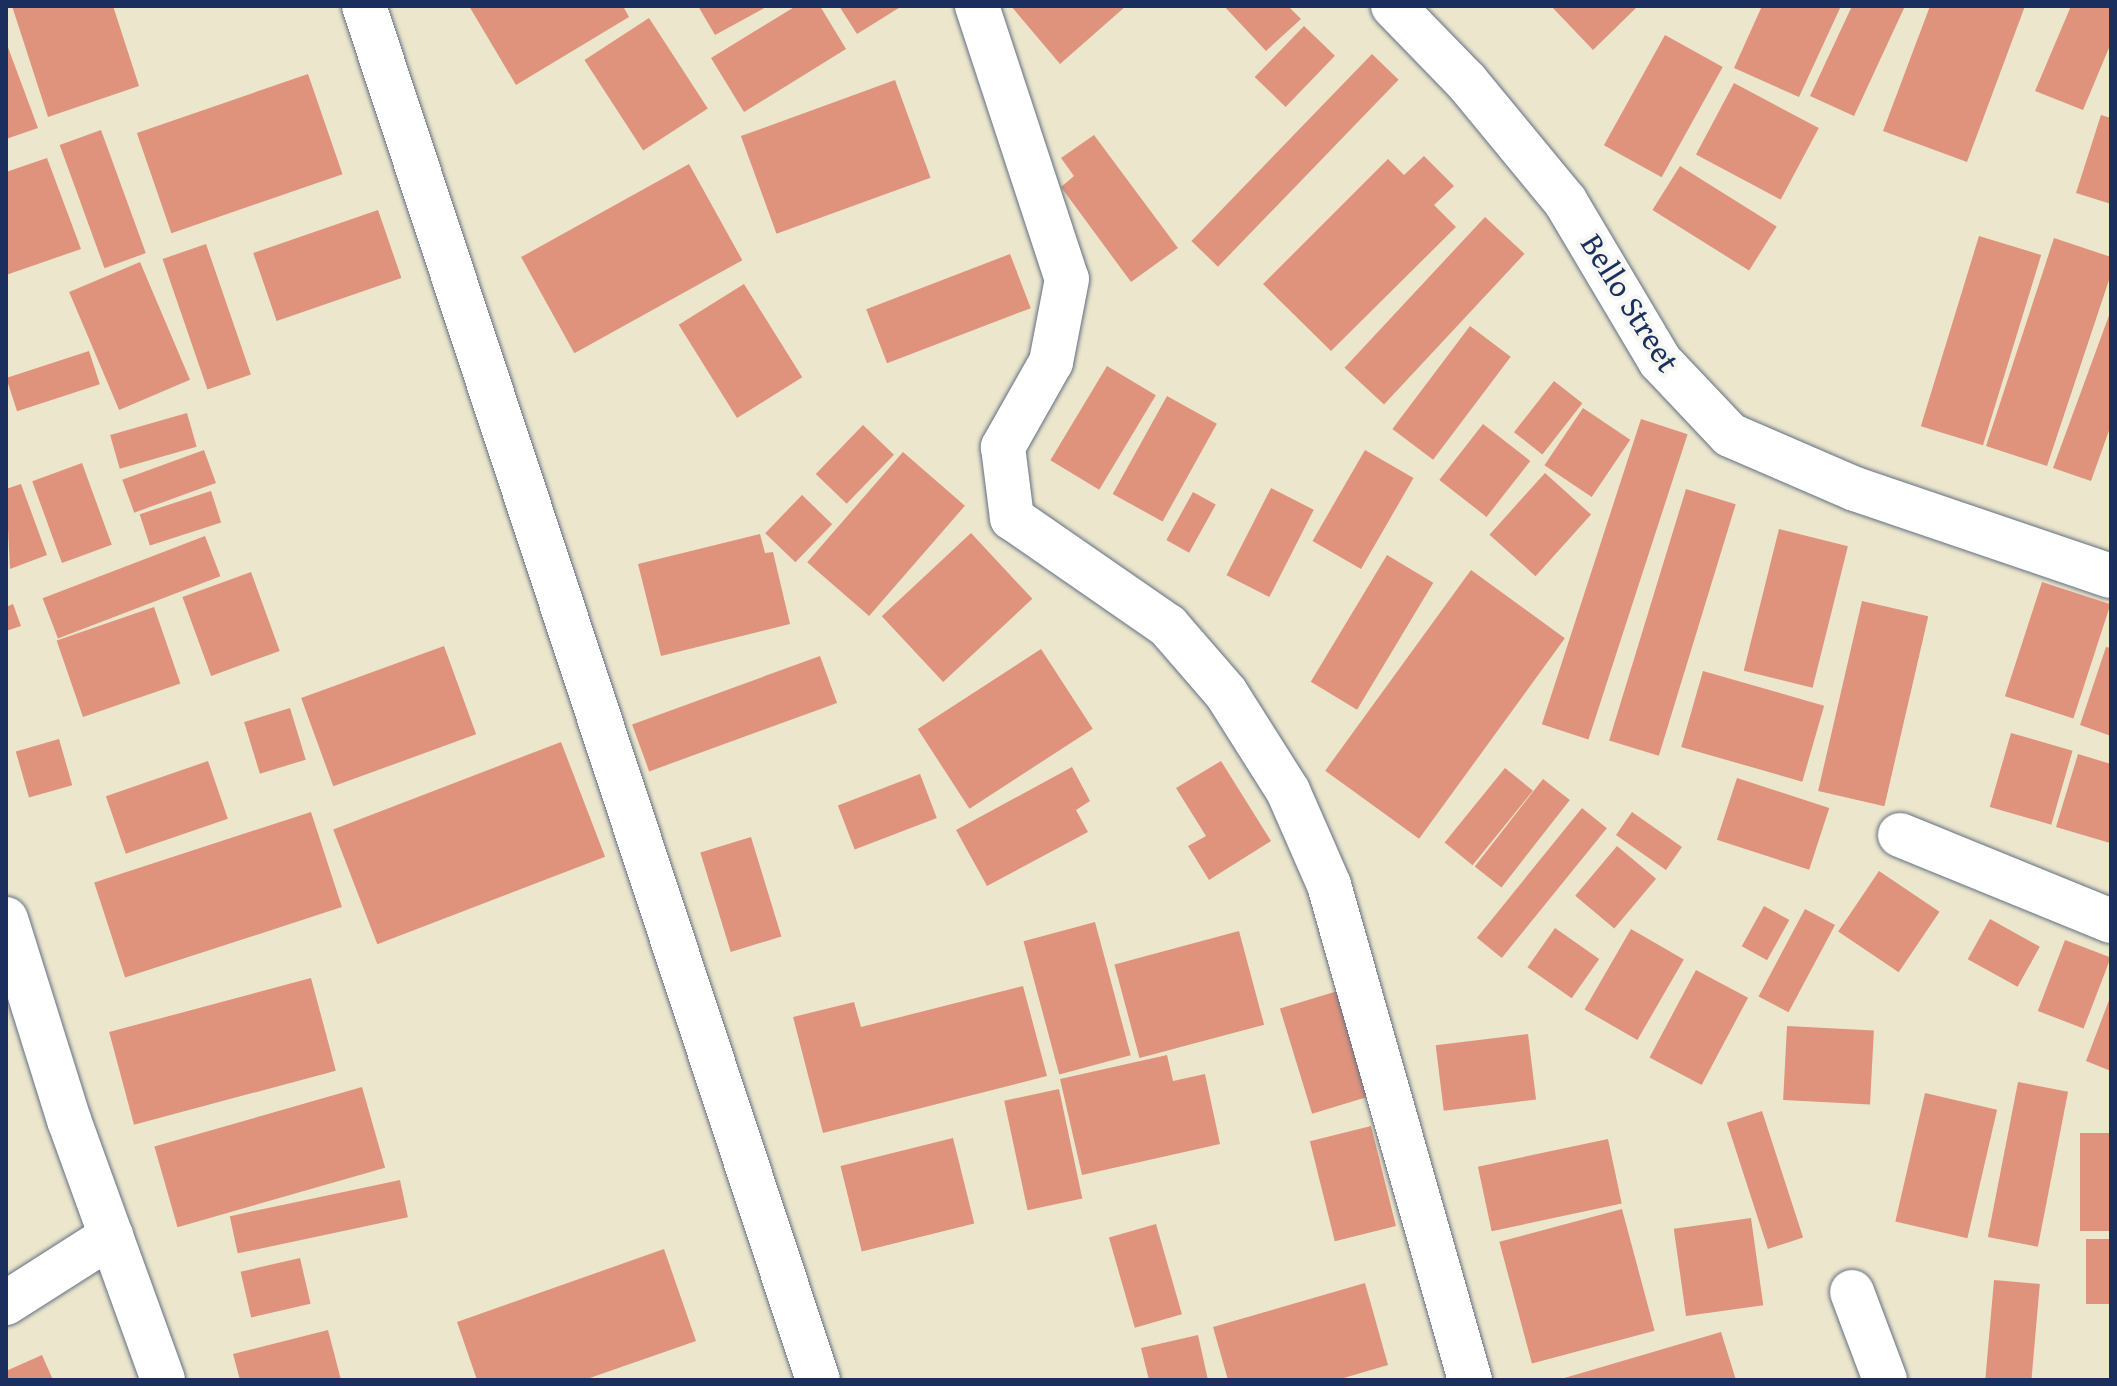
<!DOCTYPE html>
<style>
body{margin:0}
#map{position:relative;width:2117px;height:1386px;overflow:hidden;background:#ece7cc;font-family:"Gentium Book Plus",serif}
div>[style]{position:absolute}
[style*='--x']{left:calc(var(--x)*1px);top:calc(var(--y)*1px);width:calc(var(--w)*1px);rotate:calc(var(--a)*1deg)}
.building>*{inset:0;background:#df937d;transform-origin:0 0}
.roads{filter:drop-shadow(0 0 2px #646f84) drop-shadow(0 0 2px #646f84)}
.minor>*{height:44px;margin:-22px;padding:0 22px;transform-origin:22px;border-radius:22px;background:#fff}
span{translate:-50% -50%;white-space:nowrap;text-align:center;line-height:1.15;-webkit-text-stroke:8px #f6f6f2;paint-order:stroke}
.street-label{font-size:32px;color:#1b2f5e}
.frame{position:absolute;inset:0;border:8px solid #1b2f5e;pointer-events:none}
</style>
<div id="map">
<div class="building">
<div style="clip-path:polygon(12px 6px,113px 6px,139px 86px,48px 117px)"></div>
<div style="clip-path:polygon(469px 6px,623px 6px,629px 17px,516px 85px)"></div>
<div style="clip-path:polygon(698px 6px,768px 6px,715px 35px)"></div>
<div style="clip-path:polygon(796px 6px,820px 6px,846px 49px,744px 112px,711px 58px)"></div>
<div style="clip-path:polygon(839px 6px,902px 6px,857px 34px)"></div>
<div style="clip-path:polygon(1011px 6px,1126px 6px,1060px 64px)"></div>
<div style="clip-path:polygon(1224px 6px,1288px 6px,1301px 19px,1266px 51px)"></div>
<div style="clip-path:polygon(1551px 6px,1638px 6px,1593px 50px)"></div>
<div style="clip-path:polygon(1762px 6px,1841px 6px,1799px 97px,1734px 68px)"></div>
<div style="clip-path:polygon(1852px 6px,1905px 6px,1854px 116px,1810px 96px)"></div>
<div style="clip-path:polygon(1930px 6px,2025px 6px,1967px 162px,1883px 131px)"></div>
<div style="clip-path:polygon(2071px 6px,2111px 6px,2111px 43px,2083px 110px,2035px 91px)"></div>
<div style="left:649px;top:18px;width:108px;height:77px;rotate:57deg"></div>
<div style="left:1304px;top:26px;width:43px;height:71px;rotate:44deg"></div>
<div style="left:1665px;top:35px;width:66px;height:126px;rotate:29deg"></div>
<div style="clip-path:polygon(6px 42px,38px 128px,6px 139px)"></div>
<div style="left:1372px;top:54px;width:37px;height:260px;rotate:44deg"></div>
<div style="left:308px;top:74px;width:106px;height:181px;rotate:71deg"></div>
<div style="left:895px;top:80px;width:104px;height:164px;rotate:70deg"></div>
<div style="left:1734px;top:83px;width:96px;height:81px;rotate:28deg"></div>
<div style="clip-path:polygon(2101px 115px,2111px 118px,2111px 204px,2076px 193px)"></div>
<div style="left:101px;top:130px;width:131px;height:44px;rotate:70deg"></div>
<div style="clip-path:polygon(1094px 135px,1178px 248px,1131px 282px,1061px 187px,1074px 176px,1061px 158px)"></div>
<div style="clip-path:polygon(1424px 156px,1454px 186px,1434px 205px,1456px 227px,1331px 351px,1263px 284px,1388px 159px,1404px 175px)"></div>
<div style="clip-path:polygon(47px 158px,81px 249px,6px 275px,6px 172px)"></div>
<div style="left:689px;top:164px;width:110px;height:192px;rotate:61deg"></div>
<div style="left:1680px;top:166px;width:114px;height:52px;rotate:32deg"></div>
<div style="left:378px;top:210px;width:72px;height:132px;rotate:71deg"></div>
<div style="left:1485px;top:217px;width:54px;height:206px;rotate:43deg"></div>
<div style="left:1979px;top:236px;width:65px;height:199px;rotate:17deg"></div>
<div style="clip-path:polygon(2054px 238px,2111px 257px,2111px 274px,2047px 466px,1986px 446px)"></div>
<div style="left:206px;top:244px;width:138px;height:46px;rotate:71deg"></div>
<div style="left:1010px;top:254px;width:58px;height:154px;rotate:69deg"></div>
<div style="left:140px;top:262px;width:128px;height:77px;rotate:67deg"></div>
<div style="left:744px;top:284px;width:110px;height:77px;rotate:58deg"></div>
<div style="clip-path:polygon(2111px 310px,2111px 425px,2091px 481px,2053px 468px)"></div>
<div style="left:1470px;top:326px;width:51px;height:129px;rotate:37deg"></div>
<div style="left:89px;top:351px;width:35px;height:87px;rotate:72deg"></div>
<div style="left:1107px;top:366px;width:57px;height:110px;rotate:31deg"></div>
<div style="left:1554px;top:381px;width:36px;height:65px;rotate:38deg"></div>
<div style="left:1167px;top:396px;width:57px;height:112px;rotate:29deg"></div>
<div style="left:1583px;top:408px;width:57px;height:69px;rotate:34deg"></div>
<div style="left:187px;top:413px;width:35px;height:80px;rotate:74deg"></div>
<div style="left:1641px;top:419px;width:49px;height:321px;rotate:18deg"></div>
<div style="left:1483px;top:424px;width:60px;height:71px;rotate:38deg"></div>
<div style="left:863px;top:425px;width:43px;height:68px;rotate:44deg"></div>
<div style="left:204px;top:450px;width:35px;height:87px;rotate:70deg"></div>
<div style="left:1365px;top:450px;width:56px;height:105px;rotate:30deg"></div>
<div style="left:903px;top:452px;width:82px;height:146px;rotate:41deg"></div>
<div style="left:82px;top:463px;width:87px;height:53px;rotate:70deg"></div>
<div style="left:1545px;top:473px;width:62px;height:83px;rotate:42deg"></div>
<div style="clip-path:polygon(21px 484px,47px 555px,10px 569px,6px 489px)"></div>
<div style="left:1271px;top:488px;width:48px;height:98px;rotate:27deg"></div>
<div style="left:1686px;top:489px;width:52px;height:263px;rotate:17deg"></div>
<div style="left:211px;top:491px;width:33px;height:75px;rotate:72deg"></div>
<div style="left:1193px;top:492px;width:26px;height:55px;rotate:29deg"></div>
<div style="left:802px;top:495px;width:42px;height:53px;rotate:44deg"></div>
<div style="left:1779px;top:529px;width:71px;height:146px;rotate:14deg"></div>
<div style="left:971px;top:533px;width:90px;height:122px;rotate:47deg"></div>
<div style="clip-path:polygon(760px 534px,765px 553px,773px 552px,790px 624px,661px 656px,638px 564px)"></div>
<div style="left:205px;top:536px;width:43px;height:174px;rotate:69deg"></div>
<div style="left:1387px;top:555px;width:54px;height:148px;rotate:31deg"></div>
<div style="left:1471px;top:570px;width:116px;height:248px;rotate:36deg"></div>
<div style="left:251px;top:572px;width:84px;height:73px;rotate:70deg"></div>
<div style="left:2042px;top:582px;width:72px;height:120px;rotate:18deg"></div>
<div style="left:1862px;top:601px;width:68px;height:195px;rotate:13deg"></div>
<div style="clip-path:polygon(13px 604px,21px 626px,6px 631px,6px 607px)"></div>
<div style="left:154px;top:607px;width:81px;height:103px;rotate:71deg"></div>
<div style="left:444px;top:646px;width:94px;height:152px;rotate:70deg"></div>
<div style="clip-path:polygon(2106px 647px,2111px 648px,2111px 736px,2080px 725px)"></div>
<div style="left:1041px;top:649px;width:95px;height:147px;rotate:57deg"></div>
<div style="left:820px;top:656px;width:50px;height:200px;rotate:70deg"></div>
<div style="left:1703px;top:671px;width:126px;height:79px;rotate:16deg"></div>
<div style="left:290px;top:708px;width:54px;height:48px;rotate:73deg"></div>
<div style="left:2011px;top:733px;width:64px;height:77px;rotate:16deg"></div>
<div style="left:59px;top:739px;width:48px;height:45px;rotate:74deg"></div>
<div style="left:561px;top:742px;width:123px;height:244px;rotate:69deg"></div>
<div style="clip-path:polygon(2078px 754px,2111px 764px,2110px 843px,2056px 827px)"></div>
<div style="left:208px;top:761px;width:61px;height:108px;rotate:71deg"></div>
<div style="clip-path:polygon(1221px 761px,1271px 841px,1209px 880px,1188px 846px,1206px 836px,1176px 788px)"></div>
<div style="clip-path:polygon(1072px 767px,1090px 801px,1076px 810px,1088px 832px,987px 886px,956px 830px)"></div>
<div style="left:1505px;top:768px;width:36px;height:96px;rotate:39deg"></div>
<div style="left:920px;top:774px;width:47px;height:88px;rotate:69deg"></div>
<div style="left:1737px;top:778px;width:97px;height:65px;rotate:18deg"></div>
<div style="left:1543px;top:779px;width:34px;height:111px;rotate:38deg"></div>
<div style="left:1582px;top:808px;width:32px;height:167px;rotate:39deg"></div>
<div style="left:311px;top:812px;width:100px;height:228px;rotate:72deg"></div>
<div style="left:1632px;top:812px;width:61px;height:28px;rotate:35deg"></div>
<div style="left:751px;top:837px;width:104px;height:53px;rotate:73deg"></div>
<div style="left:1617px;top:846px;width:51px;height:65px;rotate:40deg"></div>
<div style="left:1879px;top:871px;width:73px;height:73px;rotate:34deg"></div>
<div style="left:1764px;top:906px;width:29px;height:46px;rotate:29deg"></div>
<div style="left:1805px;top:909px;width:34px;height:99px;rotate:28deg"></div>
<div style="left:1990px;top:919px;width:57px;height:46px;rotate:29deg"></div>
<div style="left:1095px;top:922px;width:138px;height:74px;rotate:75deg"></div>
<div style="left:1555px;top:928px;width:54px;height:48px;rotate:35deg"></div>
<div style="left:1631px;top:929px;width:61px;height:93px;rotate:30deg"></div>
<div style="left:1239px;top:931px;width:97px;height:129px;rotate:75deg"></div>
<div style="left:2065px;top:940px;width:49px;height:76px;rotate:21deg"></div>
<div style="left:1696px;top:970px;width:59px;height:99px;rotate:28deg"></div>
<div style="left:311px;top:978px;width:96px;height:209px;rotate:75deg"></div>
<div style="clip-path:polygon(1023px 986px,1047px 1076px,823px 1133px,793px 1017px,854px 1002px,861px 1027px)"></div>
<div style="left:1344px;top:989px;width:110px;height:67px;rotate:73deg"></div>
<div style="clip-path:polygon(2111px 995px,2111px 1071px,2086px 1061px)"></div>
<div style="left:1787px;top:1026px;width:87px;height:74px;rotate:3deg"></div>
<div style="left:1528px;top:1034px;width:66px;height:93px;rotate:83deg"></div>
<div style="clip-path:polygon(1167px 1055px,1173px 1081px,1205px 1074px,1220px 1144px,1082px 1175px,1060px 1079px)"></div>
<div style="left:2018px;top:1082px;width:51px;height:158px;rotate:11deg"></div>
<div style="left:362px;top:1087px;width:84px;height:216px;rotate:74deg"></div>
<div style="left:1059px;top:1089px;width:112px;height:56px;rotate:78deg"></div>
<div style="left:1925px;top:1093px;width:74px;height:132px;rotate:13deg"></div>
<div style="left:1762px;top:1111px;width:133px;height:37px;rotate:72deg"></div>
<div style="left:1371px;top:1126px;width:103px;height:63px;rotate:76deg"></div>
<div style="left:2111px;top:1133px;width:98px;height:31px;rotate:90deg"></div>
<div style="left:953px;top:1138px;width:88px;height:116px;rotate:76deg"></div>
<div style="left:1608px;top:1139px;width:66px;height:133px;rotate:78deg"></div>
<div style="left:400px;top:1180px;width:38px;height:174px;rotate:78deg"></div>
<div style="left:1622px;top:1209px;width:126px;height:127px;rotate:75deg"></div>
<div style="left:1751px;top:1218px;width:88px;height:78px;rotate:82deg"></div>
<div style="left:1156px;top:1224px;width:94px;height:49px;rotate:74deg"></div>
<div style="left:2086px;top:1239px;width:25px;height:65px"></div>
<div style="clip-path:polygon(664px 1249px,696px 1341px,584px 1380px,477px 1380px,457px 1322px)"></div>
<div style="left:300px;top:1258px;width:47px;height:61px;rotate:77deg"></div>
<div style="left:1994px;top:1280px;width:46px;height:100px;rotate:5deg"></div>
<div style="clip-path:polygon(1365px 1283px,1388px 1365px,1337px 1380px,1228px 1380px,1213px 1327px)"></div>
<div style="clip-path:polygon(328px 1330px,341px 1380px,240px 1380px,233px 1354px)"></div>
<div style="clip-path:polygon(1721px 1332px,1736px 1380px,1561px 1380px,1561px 1379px)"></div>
<div style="clip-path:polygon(1198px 1335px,1208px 1380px,1149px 1380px,1141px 1348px)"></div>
<div style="clip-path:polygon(42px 1355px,53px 1380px,6px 1380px,6px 1371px)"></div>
</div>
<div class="roads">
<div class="minor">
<div style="--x:364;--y:6;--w:1447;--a:71.72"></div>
<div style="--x:977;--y:6;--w:287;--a:71.8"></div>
<div style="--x:1067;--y:279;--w:85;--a:100.9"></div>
<div style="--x:1051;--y:362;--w:98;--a:119.5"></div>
<div style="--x:1003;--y:447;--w:72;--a:82.8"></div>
<div style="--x:1012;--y:518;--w:190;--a:34.7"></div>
<div style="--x:1168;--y:626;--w:89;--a:49.1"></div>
<div style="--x:1226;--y:693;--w:116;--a:57.7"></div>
<div style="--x:1288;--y:791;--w:103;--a:66.4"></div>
<div style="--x:1329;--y:885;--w:515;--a:74.1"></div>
<div style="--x:1393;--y:6;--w:105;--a:45.8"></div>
<div style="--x:1466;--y:81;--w:156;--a:50.5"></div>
<div style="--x:1565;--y:201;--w:186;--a:59.3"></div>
<div style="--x:1660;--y:361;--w:102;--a:46.6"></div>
<div style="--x:1730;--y:435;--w:136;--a:23.4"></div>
<div style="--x:1855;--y:489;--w:270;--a:18.8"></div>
<div style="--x:1900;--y:835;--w:228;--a:22.2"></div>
<div style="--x:6;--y:919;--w:211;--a:72.6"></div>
<div style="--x:69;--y:1120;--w:276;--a:70.1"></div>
<div style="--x:1852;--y:1292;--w:94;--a:69.4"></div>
<div style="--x:6;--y:1303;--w:125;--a:-32.5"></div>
</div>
</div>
<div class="street-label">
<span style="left:1630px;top:303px;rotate:58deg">Bello Street</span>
</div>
<div class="frame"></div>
</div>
